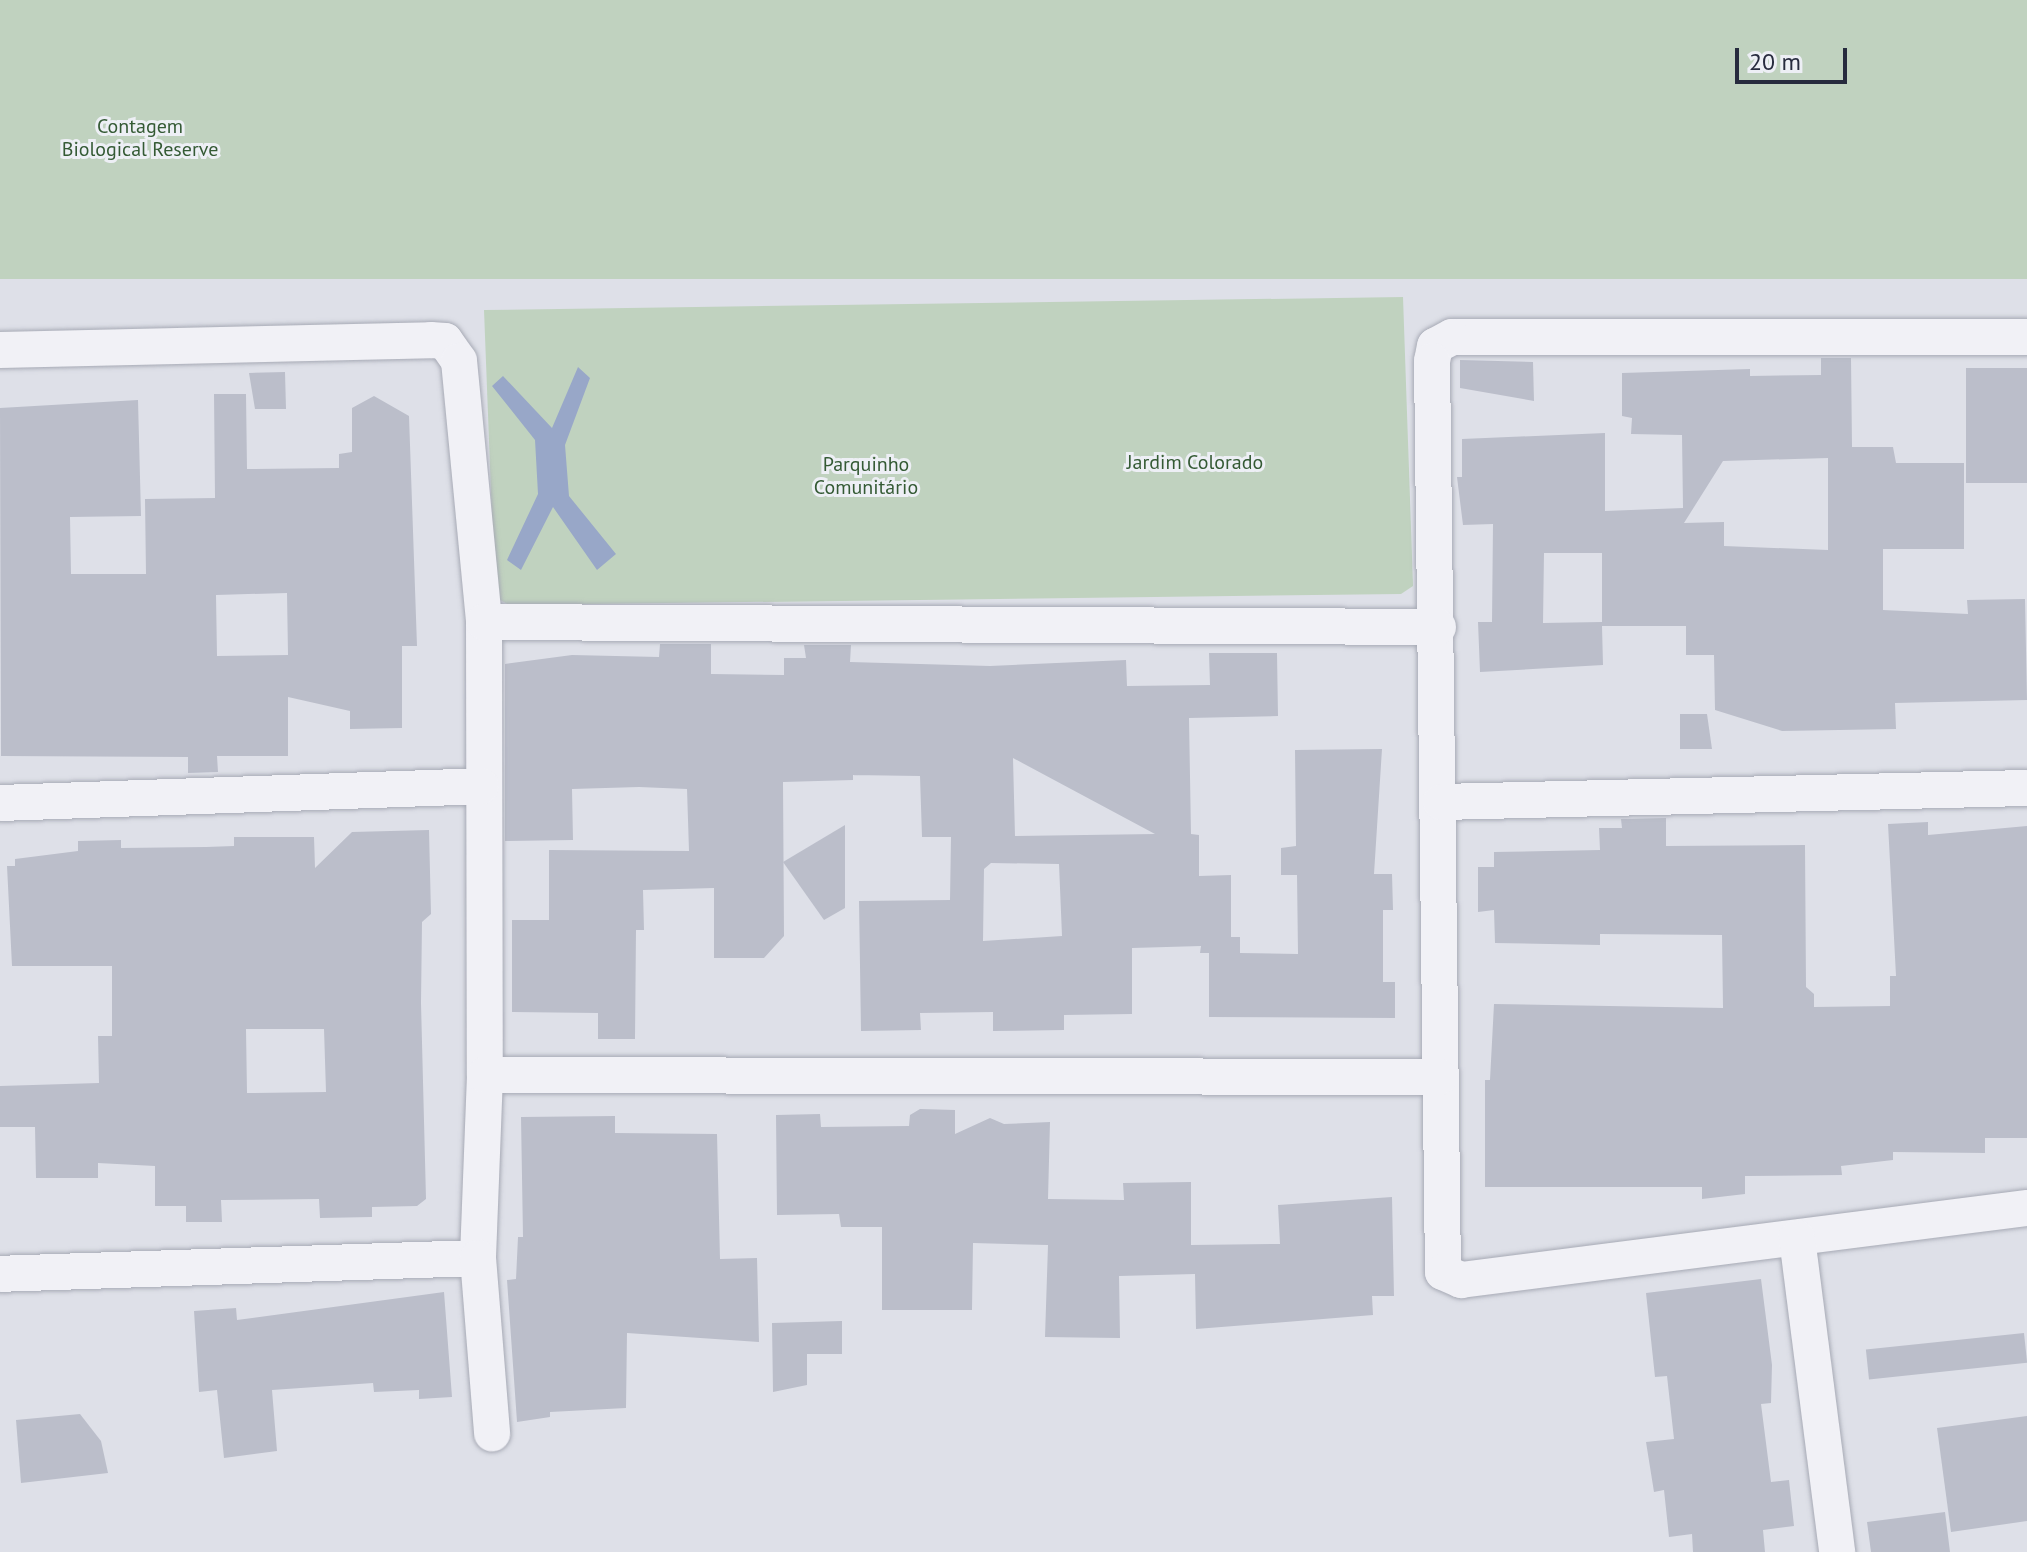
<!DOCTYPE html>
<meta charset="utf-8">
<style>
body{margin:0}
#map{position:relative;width:2027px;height:1552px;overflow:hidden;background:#dee0e8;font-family:"PT Sans",sans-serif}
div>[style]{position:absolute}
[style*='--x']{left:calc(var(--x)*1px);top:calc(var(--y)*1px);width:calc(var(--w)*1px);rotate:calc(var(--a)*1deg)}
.green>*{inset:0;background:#c0d2bf;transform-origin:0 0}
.water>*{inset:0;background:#98a7c8}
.building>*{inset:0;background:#bbbeca;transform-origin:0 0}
.roads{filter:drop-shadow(0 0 2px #a7aab5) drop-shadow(0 0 2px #a7aab5)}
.minor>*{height:36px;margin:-18px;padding:0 18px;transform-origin:18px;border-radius:18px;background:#f1f1f6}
span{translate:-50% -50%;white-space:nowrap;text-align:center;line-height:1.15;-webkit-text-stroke:6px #edeff5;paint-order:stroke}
.park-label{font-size:20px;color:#345a34}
.scale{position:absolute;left:1735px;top:48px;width:112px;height:36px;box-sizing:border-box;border:4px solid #272b3e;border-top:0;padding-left:10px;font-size:24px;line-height:28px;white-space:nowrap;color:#272b3e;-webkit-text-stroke:6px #edeff5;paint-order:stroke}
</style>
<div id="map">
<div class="green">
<div style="left:0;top:0;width:2027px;height:279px"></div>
<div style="clip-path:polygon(1403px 297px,1413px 586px,1401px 594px,509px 605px,495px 597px,484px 310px)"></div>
</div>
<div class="water">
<div style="clip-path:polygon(578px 367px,590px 378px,565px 445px,569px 496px,616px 554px,597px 570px,553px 507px,521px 570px,507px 560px,538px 494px,535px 440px,492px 386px,503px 376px,552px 428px)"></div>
</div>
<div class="building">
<div style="clip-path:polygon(evenodd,1821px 358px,1851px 358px,1852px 447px,1893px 447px,1896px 463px,1964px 463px,1964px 549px,1883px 549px,1883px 610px,1968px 614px,1967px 600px,2025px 599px,2027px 700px,1895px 703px,1896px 729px,1782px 731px,1715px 710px,1714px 655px,1686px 655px,1686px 626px,1602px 626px,1603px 665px,1480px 672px,1478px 622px,1492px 622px,1493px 524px,1463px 525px,1457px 477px,1462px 477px,1462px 439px,1605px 433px,1605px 511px,1683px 508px,1682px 435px,1631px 434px,1632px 418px,1622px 416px,1622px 373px,1750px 369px,1750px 376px,1821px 375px,1821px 358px,1828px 458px,1828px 550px,1724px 546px,1724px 522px,1684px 523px,1723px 461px,1828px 458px,1821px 358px,1544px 553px,1602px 553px,1602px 622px,1543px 623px,1544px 553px)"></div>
<div style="clip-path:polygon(1460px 360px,1533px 362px,1534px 401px,1460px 388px)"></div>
<div style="left:2027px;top:368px;width:115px;height:61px;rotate:90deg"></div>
<div style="clip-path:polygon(285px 372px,286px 409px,255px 409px,249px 373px)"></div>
<div style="clip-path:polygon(evenodd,214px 394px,246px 394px,247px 469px,339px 468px,339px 454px,352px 452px,352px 408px,374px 396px,409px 416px,417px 646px,402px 646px,402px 728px,350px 729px,350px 711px,288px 697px,288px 756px,217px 756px,218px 772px,188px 773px,188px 757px,1px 756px,0 408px,138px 400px,141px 516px,70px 517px,71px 574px,146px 574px,145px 499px,215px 498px,214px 394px,287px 593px,288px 655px,217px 656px,216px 595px,287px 593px)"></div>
<div style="clip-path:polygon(evenodd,660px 644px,711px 644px,711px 674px,784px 675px,784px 658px,806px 658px,804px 645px,851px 645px,850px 662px,990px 666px,1126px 660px,1127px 686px,1210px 685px,1209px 653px,1277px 653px,1278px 716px,1189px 718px,1191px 834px,1199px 835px,1199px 876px,1231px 875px,1231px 937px,1240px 937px,1240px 953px,1298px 954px,1297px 875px,1281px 875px,1281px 848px,1296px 846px,1295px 750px,1382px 749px,1374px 874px,1392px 874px,1393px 910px,1383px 910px,1383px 982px,1395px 982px,1395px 1018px,1209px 1017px,1209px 953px,1200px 953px,1201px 946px,1132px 948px,1132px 1014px,1064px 1015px,1064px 1030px,993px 1031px,993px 1012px,920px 1013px,921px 1030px,861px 1031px,859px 901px,950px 900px,951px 837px,922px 837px,920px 776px,853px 775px,853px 780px,783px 782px,784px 936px,764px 958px,714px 958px,714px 888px,643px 890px,644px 930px,636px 930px,635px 1039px,598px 1039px,598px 1013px,512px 1012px,512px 920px,549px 920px,549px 850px,689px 851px,687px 789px,639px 787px,572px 789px,573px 840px,505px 841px,505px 664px,572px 655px,659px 657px,660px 644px,1013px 758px,1155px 834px,1015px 836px,1013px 758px,660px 644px,991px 863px,1059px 864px,1062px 936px,983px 941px,984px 869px,991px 863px)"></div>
<div style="clip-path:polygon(1680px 714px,1707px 714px,1712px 749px,1680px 749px)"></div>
<div style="clip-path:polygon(1666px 818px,1666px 846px,1805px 845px,1806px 987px,1814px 994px,1814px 1007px,1890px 1006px,1890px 976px,1896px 976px,1888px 824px,1928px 822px,1928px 835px,2027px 826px,2027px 1138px,1985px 1138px,1985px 1153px,1893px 1152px,1893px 1160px,1841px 1166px,1842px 1175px,1745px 1176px,1745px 1194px,1702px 1199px,1702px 1187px,1485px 1187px,1485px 1080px,1490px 1080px,1494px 1004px,1723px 1008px,1722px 935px,1600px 934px,1600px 945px,1495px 943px,1494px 910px,1478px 912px,1478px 867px,1494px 867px,1494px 852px,1600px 850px,1599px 828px,1622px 828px,1621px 819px)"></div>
<div style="clip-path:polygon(845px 825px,845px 908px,824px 920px,783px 862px)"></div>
<div style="clip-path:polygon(evenodd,429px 830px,431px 914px,422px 922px,421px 1003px,426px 1199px,417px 1206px,372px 1207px,372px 1217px,320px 1218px,319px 1199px,221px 1200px,222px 1222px,186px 1222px,186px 1206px,155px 1206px,155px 1166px,98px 1163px,98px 1178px,36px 1178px,35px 1127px,0 1127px,0 1086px,99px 1083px,98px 1036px,112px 1036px,112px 966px,12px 966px,7px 866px,15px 866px,15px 859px,78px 851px,78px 841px,121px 840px,121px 848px,206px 847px,234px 846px,234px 837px,314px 837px,315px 868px,352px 832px,429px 830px,246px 1029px,324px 1029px,326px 1092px,247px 1093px,246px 1029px)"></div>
<div style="clip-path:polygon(920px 1109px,955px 1110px,955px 1134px,990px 1118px,1004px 1124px,1050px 1122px,1048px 1199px,1124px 1200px,1123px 1183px,1191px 1182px,1191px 1245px,1280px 1244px,1278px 1205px,1392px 1197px,1394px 1296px,1372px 1296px,1373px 1315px,1196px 1329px,1195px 1274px,1119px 1276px,1120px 1338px,1045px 1337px,1048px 1245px,973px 1243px,972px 1310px,882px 1310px,882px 1227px,841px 1227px,839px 1214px,777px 1215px,776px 1115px,820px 1114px,821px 1127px,909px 1126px,910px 1115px)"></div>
<div style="clip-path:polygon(615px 1116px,615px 1133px,717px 1134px,720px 1259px,757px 1258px,759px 1342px,627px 1333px,626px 1408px,550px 1412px,550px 1417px,517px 1422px,507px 1280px,516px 1279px,518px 1237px,523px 1237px,521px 1117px)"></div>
<div style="clip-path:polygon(1761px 1279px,1772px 1365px,1771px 1403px,1761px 1404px,1771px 1482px,1789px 1480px,1794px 1526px,1763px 1530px,1765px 1552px,1693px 1552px,1692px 1534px,1669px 1537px,1664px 1490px,1654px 1492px,1646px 1442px,1674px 1439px,1667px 1376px,1655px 1377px,1646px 1293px)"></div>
<div style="clip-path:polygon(444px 1292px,452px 1397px,419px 1399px,419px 1390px,374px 1392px,373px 1383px,272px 1390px,277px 1451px,224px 1458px,217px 1390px,199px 1392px,194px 1311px,236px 1308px,237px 1320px)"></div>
<div style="clip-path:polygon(842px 1321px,842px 1354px,807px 1354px,807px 1385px,773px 1392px,772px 1323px)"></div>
<div style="left:2024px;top:1333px;width:30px;height:159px;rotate:84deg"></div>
<div style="clip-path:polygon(80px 1414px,101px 1441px,108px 1473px,21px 1483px,16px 1420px)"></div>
<div style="clip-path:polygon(2027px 1416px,2027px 1521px,1951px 1532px,1937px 1428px)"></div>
<div style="clip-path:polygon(1945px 1512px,1950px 1552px,1871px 1552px,1867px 1522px)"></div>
</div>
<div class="roads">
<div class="minor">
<div style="--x:2027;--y:337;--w:575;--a:180"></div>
<div style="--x:1452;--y:337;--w:19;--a:152"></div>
<div style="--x:1435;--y:346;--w:15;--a:101"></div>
<div style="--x:1432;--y:361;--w:911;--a:89.31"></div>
<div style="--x:1443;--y:1272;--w:20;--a:24"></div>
<div style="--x:1461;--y:1280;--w:571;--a:-7.25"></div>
<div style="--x:0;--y:350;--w:431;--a:-1.3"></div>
<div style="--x:431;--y:340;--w:14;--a:4"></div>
<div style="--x:445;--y:341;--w:24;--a:55"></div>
<div style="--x:459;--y:361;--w:262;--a:84.5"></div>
<div style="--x:484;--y:622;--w:453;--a:89.9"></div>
<div style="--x:485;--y:1075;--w:183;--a:92.2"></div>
<div style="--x:478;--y:1258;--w:478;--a:178.1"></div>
<div style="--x:484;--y:622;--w:954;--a:0.3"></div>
<div style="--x:1441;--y:802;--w:586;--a:-1.37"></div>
<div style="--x:0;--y:803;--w:481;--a:-2"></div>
<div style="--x:485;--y:1075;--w:954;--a:0.12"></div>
<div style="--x:1797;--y:1238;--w:317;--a:82.7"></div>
<div style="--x:478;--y:1258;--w:176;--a:85.4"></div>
</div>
</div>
<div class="park-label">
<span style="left:140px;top:138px">Contagem<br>Biological Reserve</span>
<span style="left:1195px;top:462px">Jardim Colorado</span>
<span style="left:866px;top:476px">Parquinho<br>Comunitário</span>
</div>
<div class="scale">20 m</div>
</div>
